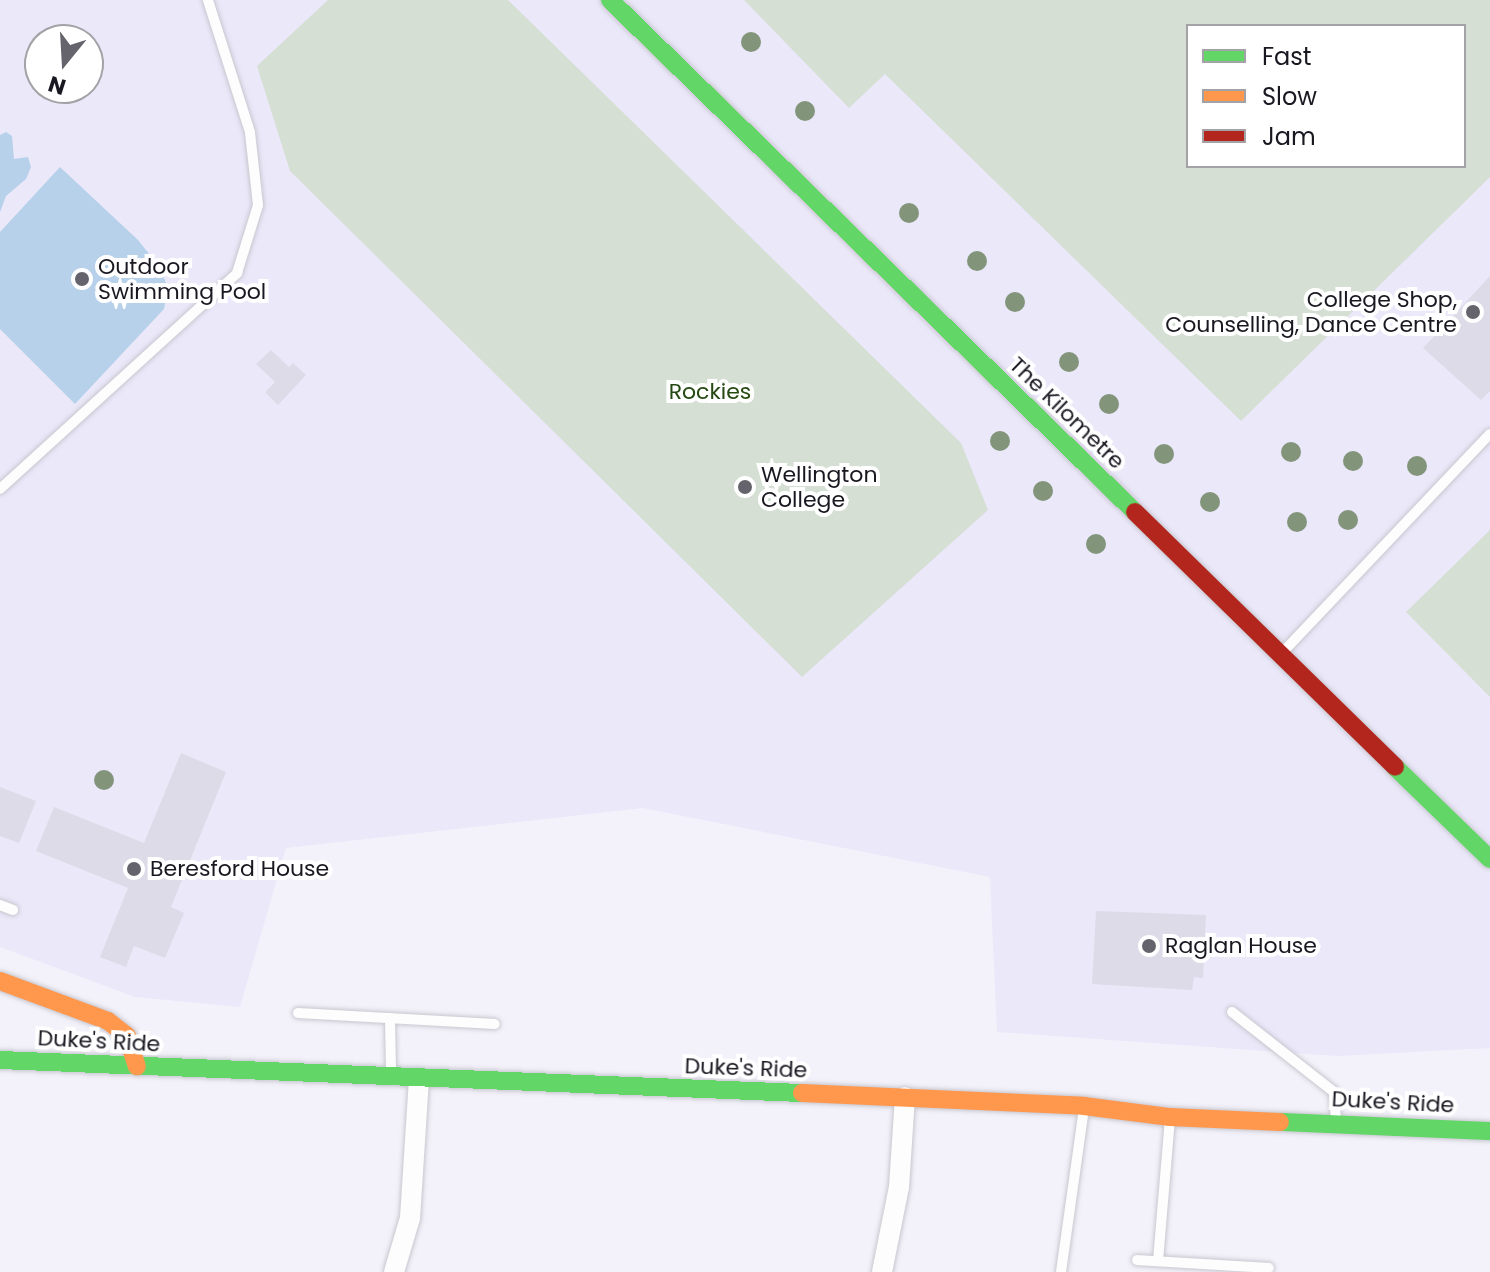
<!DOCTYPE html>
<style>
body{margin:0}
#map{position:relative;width:1490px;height:1272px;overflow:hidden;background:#f3f2fa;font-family:Poppins,sans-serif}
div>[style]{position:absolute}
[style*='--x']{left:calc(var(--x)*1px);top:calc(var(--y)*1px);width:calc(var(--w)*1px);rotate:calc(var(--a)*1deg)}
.built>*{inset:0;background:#ebe8fa}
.green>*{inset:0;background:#d5dfd3}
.water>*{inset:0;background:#b7d1eb}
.building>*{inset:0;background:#dddbe7}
.roads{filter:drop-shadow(0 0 2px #c8c7cf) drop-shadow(0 0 2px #c8c7cf)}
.lane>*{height:10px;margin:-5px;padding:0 5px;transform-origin:5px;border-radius:5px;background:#fdfdfe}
.street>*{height:20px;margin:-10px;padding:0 10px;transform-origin:10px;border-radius:10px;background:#fdfdfe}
.fast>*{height:18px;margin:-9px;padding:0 9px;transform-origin:9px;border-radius:9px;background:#63d668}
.slow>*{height:18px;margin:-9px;padding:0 9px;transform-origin:9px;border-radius:9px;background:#ff974d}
.jam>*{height:18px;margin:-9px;padding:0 9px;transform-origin:9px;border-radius:9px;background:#b3261e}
.trees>*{width:20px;height:20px;margin:-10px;border-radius:50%;background:#82957a}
.dots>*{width:22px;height:22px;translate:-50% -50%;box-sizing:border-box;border:4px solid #fff;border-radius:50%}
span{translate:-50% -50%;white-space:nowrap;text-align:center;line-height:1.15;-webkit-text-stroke:8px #fff;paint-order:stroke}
.poi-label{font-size:22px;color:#191720}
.left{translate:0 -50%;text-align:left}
.right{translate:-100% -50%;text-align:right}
.park-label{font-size:22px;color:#254912}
.street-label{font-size:22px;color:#191720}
.legend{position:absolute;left:1186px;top:24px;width:280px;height:144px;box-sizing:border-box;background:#fff;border:2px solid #a3a2a6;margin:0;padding:10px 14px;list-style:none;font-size:24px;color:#191720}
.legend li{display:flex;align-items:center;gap:16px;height:40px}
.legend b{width:40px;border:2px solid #a3a2a6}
.north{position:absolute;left:24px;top:24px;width:80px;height:80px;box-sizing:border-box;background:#fff;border:2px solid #a3a2a6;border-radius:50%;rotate:198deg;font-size:22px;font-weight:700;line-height:32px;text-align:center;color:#191720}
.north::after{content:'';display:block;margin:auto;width:28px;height:36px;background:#65646c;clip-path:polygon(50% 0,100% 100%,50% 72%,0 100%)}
</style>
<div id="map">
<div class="built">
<div style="clip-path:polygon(evenodd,0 0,1490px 0,1490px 1048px,1336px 1056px,997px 1032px,990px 877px,643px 808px,286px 848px,240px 1007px,135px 997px,0 947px,0 0,1188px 26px,1464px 26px,1464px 166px,1188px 166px,1188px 26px,0 0,40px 40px,88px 40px,88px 88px,40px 88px,40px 40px)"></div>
</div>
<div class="green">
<div style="clip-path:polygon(328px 0,508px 0,961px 443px,988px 510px,802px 677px,290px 171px,257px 66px)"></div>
<div style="clip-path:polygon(evenodd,744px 0,1490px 0,1490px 177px,1241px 421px,885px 74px,849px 108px,744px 0,1464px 26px,1464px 166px,1188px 166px,1188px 26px,1464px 26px)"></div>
<div style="clip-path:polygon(1490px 530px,1490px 697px,1406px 612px)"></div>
</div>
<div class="water">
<div style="clip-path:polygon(6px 132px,12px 136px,14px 159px,28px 157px,31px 167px,26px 179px,6px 196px,0 212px,0 135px)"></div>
<div style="clip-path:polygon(60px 167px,138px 240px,161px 269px,168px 289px,164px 309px,75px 404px,0 329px,0 232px)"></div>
</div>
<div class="building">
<div style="clip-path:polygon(1490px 276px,1490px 391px,1481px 400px,1423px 348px)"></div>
<div style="clip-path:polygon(271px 350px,289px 367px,293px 363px,306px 375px,278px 405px,265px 392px,275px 382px,256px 364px)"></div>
<div style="clip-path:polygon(181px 753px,226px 772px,171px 907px,184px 913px,165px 958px,134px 946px,126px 967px,100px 957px,128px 888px,36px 851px,54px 807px,144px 843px)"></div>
<div style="clip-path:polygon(0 787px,36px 801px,19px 843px,0 836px)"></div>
<div style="clip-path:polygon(1096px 911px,1206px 915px,1203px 978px,1194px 977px,1192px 990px,1092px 984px)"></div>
</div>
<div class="roads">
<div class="lane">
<div style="--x:0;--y:489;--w:321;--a:-42.3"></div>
<div style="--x:237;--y:273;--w:71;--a:-72.8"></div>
<div style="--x:258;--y:205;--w:73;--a:-96.3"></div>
<div style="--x:250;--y:132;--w:139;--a:-107.7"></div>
<div style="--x:1281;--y:654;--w:303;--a:-46.5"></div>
<div style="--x:0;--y:905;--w:14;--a:21"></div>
<div style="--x:1232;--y:1012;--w:130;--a:38.1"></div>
<div style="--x:1334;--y:1092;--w:28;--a:86"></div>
<div style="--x:298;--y:1013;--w:197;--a:3.2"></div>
<div style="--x:390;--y:1018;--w:54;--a:88.9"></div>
<div style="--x:1137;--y:1260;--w:132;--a:3.5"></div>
<div style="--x:1158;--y:1261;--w:143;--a:-85.2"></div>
<div style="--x:1061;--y:1272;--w:166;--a:-82"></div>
</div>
<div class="street">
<div style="--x:394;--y:1272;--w:56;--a:-73.5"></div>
<div style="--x:410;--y:1218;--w:138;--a:-86.3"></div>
<div style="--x:882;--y:1272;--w:87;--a:-78.7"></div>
<div style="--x:899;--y:1187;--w:90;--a:-86.2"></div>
</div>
<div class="fast">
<div style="--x:610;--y:0;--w:733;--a:44.28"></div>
<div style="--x:1395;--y:767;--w:132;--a:44.1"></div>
<div style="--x:0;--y:1060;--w:803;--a:2.36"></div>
<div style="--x:1280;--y:1122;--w:210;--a:2.5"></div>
</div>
<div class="slow">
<div style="--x:0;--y:981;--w:115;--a:20.3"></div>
<div style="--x:108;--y:1021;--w:24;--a:38"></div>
<div style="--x:127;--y:1036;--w:32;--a:72"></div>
<div style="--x:802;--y:1093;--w:282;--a:2.6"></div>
<div style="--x:1084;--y:1106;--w:87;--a:7.3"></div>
<div style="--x:1170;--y:1117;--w:110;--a:2.6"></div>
</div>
<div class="jam">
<div style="--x:1135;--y:512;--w:364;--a:44.4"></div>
</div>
</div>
<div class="trees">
<div style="left:751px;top:42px"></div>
<div style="left:805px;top:111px"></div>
<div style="left:909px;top:213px"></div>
<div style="left:977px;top:261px"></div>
<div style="left:1015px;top:302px"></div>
<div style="left:1069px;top:362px"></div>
<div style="left:1109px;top:404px"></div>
<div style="left:1000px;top:441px"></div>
<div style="left:1291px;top:452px"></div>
<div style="left:1164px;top:454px"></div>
<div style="left:1353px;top:461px"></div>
<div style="left:1417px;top:466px"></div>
<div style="left:1043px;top:491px"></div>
<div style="left:1210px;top:502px"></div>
<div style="left:1348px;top:520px"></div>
<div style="left:1297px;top:522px"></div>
<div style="left:1096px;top:544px"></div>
<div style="left:104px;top:780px"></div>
</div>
<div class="dots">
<div style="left:82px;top:279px;background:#65646c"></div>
<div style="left:1473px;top:312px;background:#65646c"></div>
<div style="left:745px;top:487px;background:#65646c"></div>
<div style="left:134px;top:869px;background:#65646c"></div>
<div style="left:1149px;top:946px;background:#65646c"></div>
</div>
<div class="poi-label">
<span class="left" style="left:98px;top:279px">Outdoor<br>Swimming Pool</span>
<span class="right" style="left:1457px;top:312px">College Shop,<br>Counselling, Dance Centre</span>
<span class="left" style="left:761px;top:487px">Wellington<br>College</span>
<span class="left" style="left:150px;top:869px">Beresford House</span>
<span class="left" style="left:1165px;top:946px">Raglan House</span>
</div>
<div class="park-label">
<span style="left:710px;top:392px">Rockies</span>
</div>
<div class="street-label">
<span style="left:1067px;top:413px;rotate:44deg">The Kilometre</span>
<span style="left:99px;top:1041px;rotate:3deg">Duke's Ride</span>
<span style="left:746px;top:1068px;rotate:2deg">Duke's Ride</span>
<span style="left:1393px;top:1102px;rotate:3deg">Duke's Ride</span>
</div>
<ul class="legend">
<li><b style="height:10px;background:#63d668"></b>Fast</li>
<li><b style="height:10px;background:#ff974d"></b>Slow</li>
<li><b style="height:10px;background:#b3261e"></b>Jam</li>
</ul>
<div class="north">N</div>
</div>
